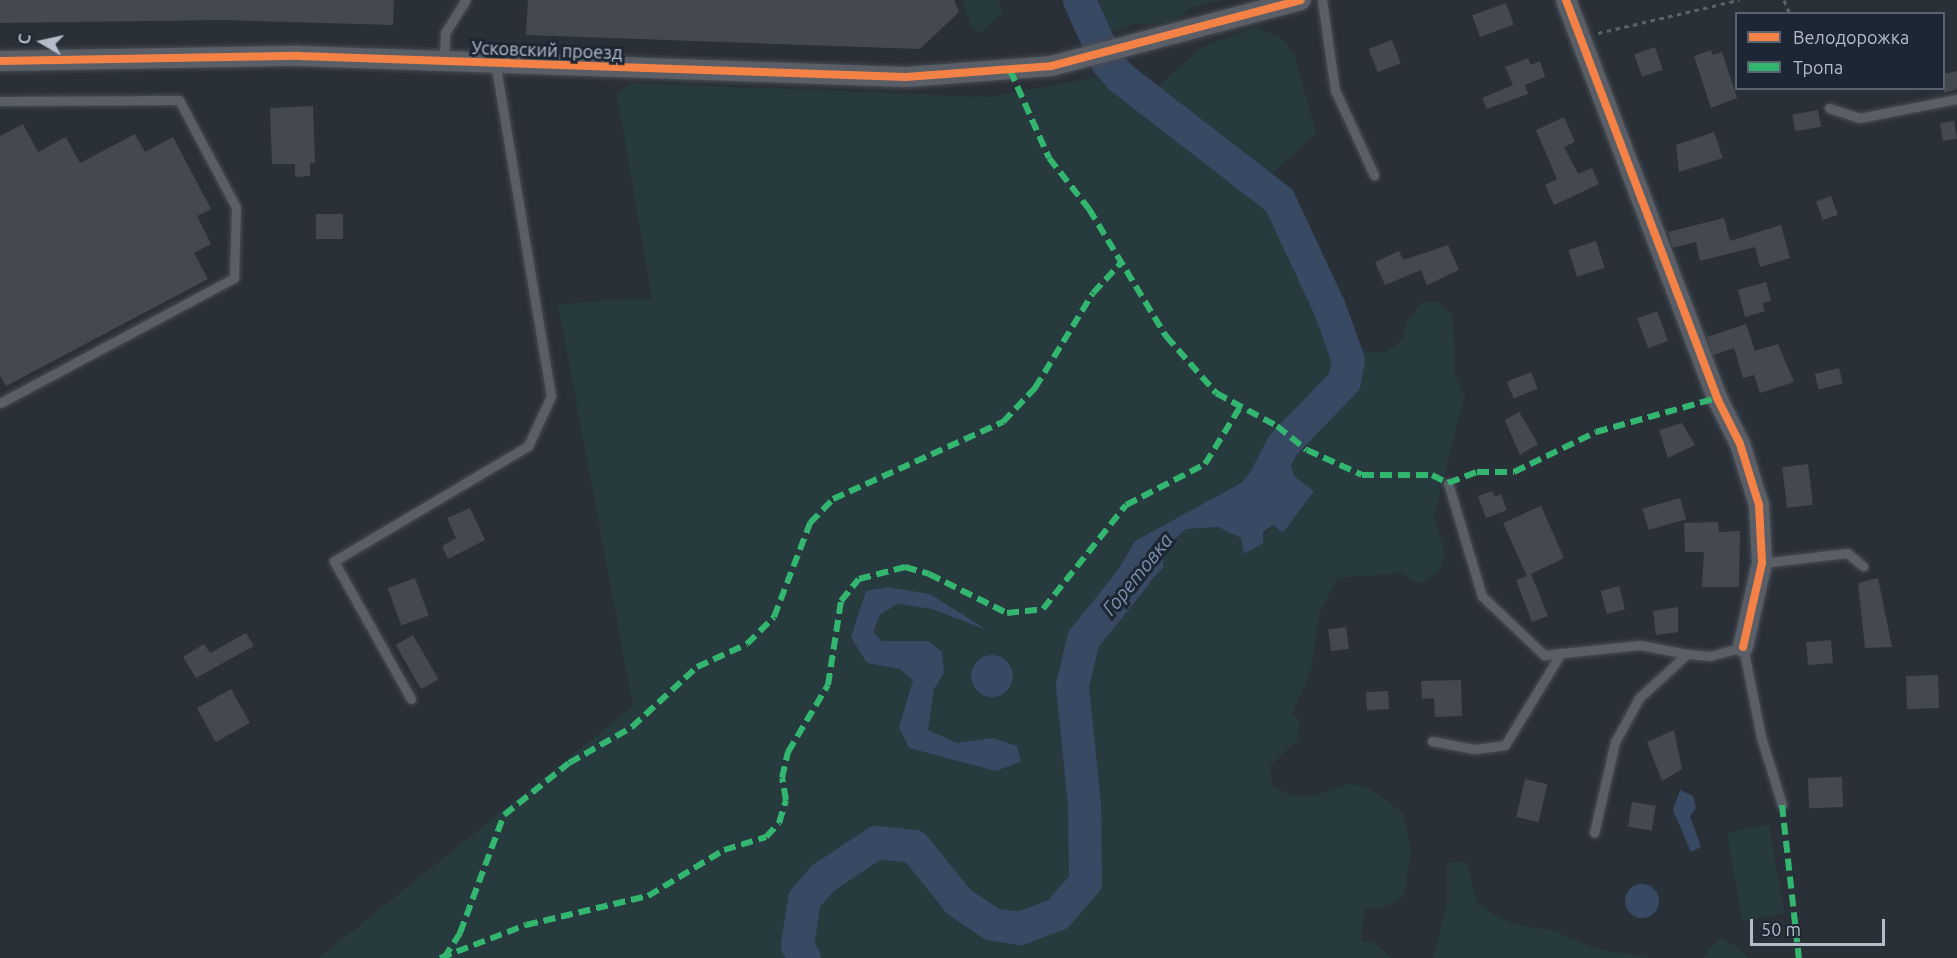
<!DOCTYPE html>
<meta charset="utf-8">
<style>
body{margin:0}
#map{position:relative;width:1957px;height:958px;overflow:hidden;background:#2a3038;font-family:Ubuntu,sans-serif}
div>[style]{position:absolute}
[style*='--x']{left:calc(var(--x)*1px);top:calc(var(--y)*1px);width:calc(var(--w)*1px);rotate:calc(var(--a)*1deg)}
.green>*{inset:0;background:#273a3e;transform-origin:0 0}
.water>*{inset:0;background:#384963}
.round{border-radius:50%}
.river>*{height:33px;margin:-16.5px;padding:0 16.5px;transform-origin:16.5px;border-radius:16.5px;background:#384963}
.building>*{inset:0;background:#444950;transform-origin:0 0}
.path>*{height:3px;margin-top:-1.5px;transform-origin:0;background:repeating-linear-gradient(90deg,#5d636a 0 4.5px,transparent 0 9px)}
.roads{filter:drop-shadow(0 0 2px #484c53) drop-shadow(0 0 2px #484c53)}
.service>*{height:9px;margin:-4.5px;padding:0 4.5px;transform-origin:4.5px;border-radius:4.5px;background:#5a5e66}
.minor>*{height:20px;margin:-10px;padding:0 10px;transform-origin:10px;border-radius:10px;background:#5a5e66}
.quiet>*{height:6px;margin-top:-3px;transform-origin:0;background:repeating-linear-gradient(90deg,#33b770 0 12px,transparent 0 18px)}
.cycleway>*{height:8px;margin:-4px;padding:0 4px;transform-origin:4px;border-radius:4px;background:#f48246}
span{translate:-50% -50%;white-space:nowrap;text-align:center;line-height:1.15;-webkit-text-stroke:6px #1d2633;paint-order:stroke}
.street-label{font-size:18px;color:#b4bcc9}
.water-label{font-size:20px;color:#7c92b1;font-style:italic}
.legend{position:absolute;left:1735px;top:12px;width:210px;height:78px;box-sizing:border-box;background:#1d2633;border:2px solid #59626f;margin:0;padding:8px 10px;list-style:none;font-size:18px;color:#b4bcc9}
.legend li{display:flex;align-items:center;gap:12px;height:30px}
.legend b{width:30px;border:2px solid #59626f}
.north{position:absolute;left:12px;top:12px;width:60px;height:60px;-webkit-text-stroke:4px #1d2633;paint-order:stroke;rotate:279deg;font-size:16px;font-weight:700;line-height:24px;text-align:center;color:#b4bcc9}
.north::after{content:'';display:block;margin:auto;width:21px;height:27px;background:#b4bcc9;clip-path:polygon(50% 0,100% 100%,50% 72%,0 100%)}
.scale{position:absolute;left:1750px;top:919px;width:135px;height:27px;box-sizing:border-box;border:3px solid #b4bcc9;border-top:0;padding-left:8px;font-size:18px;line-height:21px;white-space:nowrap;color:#b4bcc9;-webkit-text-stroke:4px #1d2633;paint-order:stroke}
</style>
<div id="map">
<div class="green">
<div style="clip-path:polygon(961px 0,999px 0,1003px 11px,981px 33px,974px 30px)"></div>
<div style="clip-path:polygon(1099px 0,1222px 0,1191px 7px,1172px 23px,1131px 24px,1112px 32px,1096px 19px)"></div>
<div style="clip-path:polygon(1255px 27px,1281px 38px,1294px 53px,1316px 133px,1269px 176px,1251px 167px,1174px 97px,1156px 88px,1201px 48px)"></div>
<div style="clip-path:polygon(evenodd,1102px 76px,1117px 94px,1180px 132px,1256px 194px,1294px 249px,1323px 317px,1343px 319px,1364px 351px,1385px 353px,1402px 340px,1408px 320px,1422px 302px,1439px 302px,1453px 316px,1455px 377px,1465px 396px,1434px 514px,1445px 555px,1437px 574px,1419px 583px,1400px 573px,1338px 578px,1319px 613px,1311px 671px,1292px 714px,1299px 719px,1298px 739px,1270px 766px,1273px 786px,1290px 795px,1310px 797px,1349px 784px,1369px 788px,1403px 813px,1411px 852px,1404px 896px,1388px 906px,1364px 910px,1361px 942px,1372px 941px,1392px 958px,319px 958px,633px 706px,558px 304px,652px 298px,617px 95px,631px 83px,990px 97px,1102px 76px,1280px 439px,1301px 504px,1284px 533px,1273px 525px,1244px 554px,1241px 538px,1218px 527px,1186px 529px,1164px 549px,1163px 568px,1120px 611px,1093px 611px,1135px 541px,1241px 483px,1280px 439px,1102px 76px,866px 591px,976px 621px,985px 629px,932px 609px,896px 604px,880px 615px,873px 632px,882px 641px,929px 641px,944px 673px,934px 689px,927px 730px,957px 743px,994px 771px,909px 748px,906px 701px,913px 680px,900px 669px,867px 663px,866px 591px)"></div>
<div style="left:1769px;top:825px;width:90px;height:43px;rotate:80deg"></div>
<div style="clip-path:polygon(1467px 862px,1477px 902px,1495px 915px,1513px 924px,1555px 931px,1595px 949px,1651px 958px,1433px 958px,1447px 903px,1447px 863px)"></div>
<div style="clip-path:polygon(1719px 938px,1737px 947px,1749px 958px,1703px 958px)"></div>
</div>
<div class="water">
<div style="clip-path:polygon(1280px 438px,1295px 477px,1314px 491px,1283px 533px,1273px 525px,1263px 532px,1263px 543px,1244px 554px,1241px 538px,1218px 527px,1186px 529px,1164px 549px,1163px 568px,1120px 611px,1093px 612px,1135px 541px,1241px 483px)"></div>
<div style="clip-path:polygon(888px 587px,930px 594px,987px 630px,932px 609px,897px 604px,880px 615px,873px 632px,882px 641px,929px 641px,942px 652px,944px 673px,934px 689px,928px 730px,957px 743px,993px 738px,1017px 746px,1021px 762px,995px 771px,909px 748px,899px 727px,913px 680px,900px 669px,867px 663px,851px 637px,866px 591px)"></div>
<div class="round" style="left:971px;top:655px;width:42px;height:42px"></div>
<div style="clip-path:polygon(1680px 790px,1693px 796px,1696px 808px,1690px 816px,1701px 847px,1691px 852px,1673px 810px)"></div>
<div class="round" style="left:1625px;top:884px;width:34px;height:34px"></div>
</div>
<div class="river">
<div style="--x:1079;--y:0;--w:68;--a:65.7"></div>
<div style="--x:1107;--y:62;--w:20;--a:49"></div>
<div style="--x:1120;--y:77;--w:201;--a:37.7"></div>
<div style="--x:1279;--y:200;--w:118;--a:65"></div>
<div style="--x:1329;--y:307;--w:56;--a:70.3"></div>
<div style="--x:1348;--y:360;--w:21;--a:101"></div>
<div style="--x:1344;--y:381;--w:89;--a:134.1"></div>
<div style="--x:1282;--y:445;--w:44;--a:117.1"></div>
<div style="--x:804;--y:958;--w:15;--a:-118"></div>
<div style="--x:797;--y:945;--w:47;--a:-81.3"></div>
<div style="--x:804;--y:899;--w:28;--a:-49"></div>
<div style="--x:822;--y:878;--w:65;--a:-33.7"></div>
<div style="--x:876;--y:842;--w:38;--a:6"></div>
<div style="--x:914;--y:846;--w:70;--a:51.3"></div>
<div style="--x:958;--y:901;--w:41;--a:34.1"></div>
<div style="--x:992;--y:924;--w:28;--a:8"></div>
<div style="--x:1020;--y:928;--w:40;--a:-21"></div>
<div style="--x:1057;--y:914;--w:43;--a:-48.8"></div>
<div style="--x:1085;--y:882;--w:78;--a:-90.7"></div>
<div style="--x:1084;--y:804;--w:120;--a:-95.8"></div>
<div style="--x:1072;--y:685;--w:47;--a:-76.6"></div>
<div style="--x:1083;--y:639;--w:83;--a:-51.3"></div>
</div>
<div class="building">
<div style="clip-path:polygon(0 0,394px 0,393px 25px,224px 20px,0 23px)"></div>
<div style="clip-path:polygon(528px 0,954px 0,959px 12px,920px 49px,526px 35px)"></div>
<div style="left:1506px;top:3px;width:23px;height:36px;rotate:70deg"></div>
<div style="left:1392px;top:40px;width:25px;height:25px;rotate:69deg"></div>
<div style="left:1655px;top:47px;width:24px;height:22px;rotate:71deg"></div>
<div style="clip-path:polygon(1711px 50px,1713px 55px,1722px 52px,1737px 98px,1711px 108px,1694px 56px)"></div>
<div style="clip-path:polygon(1528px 58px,1531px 65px,1540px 61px,1545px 77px,1525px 85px,1528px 94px,1487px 109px,1482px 98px,1513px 85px,1505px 67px)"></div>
<div style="clip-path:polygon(1957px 71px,1957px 89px,1944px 93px,1944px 74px)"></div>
<div style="clip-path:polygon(313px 106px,315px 163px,310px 163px,310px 176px,295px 177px,295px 164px,272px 164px,270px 108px)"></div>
<div style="left:1818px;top:110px;width:17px;height:26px;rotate:80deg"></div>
<div style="clip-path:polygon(1564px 117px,1575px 142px,1564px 147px,1578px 174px,1592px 168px,1599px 184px,1554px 205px,1545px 185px,1557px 179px,1536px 130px)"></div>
<div style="left:1954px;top:121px;width:18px;height:14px;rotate:81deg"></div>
<div style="clip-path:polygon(23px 124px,38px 152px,66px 137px,80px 163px,135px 134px,145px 152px,173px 137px,211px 209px,197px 216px,211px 244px,194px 253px,208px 279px,6px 386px,0 375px,0 136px)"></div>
<div style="clip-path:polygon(1714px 132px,1723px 158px,1679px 172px,1676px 145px)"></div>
<div style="left:1831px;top:196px;width:20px;height:16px;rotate:70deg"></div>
<div style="left:316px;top:214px;width:27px;height:25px"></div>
<div style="clip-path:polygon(1724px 218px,1730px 241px,1781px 225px,1790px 258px,1760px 267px,1755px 247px,1700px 261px,1696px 242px,1673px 248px,1668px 232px)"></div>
<div style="left:1596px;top:241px;width:28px;height:29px;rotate:72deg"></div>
<div style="clip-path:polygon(1448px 245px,1459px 270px,1427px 285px,1421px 270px,1385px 285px,1375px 262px,1399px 251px,1403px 260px)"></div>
<div style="clip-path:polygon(1766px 282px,1771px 301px,1762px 303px,1765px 311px,1745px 317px,1738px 290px)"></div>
<div style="left:1657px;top:311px;width:32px;height:21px;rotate:70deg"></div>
<div style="clip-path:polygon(1746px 324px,1755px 351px,1778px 344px,1794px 382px,1760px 393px,1754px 375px,1743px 378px,1734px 348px,1713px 355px,1707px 337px)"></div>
<div style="left:1839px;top:368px;width:16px;height:25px;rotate:76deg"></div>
<div style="left:1531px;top:372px;width:18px;height:26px;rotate:68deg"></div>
<div style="clip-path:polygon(1519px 412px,1538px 444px,1520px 455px,1505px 420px)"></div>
<div style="clip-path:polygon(1682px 423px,1695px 445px,1668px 458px,1659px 430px)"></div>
<div style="left:1808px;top:464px;width:41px;height:26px;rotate:83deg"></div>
<div style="clip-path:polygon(1492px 491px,1495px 497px,1501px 494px,1507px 510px,1486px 518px,1478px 496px)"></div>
<div style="left:1680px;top:498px;width:22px;height:39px;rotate:74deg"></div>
<div style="clip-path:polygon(1541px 506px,1564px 558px,1531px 574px,1548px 616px,1532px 622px,1516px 580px,1527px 576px,1503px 523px)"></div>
<div style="clip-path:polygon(470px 508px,485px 540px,448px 559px,442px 546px,456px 538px,447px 518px)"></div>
<div style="clip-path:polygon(1718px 522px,1719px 532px,1740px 531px,1739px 587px,1702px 587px,1704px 552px,1685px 552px,1684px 523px)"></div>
<div style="left:415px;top:578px;width:40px;height:29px;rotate:70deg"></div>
<div style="clip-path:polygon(1878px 578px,1892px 647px,1865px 648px,1858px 583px)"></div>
<div style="left:1619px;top:586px;width:24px;height:19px;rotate:75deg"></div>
<div style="clip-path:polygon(1678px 607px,1678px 632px,1656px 635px,1653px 611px)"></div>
<div style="left:1346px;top:627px;width:22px;height:18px;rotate:82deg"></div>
<div style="clip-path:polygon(246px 633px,254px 646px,196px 678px,183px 657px,204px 644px,210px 653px)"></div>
<div style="left:413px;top:635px;width:51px;height:20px;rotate:60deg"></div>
<div style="left:1831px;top:640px;width:23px;height:25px;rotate:85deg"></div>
<div style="left:1938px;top:675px;width:33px;height:32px;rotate:88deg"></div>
<div style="clip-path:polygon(1461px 680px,1462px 716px,1435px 717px,1434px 698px,1422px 699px,1421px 681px)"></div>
<div style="left:231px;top:689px;width:39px;height:39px;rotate:61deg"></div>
<div style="left:1388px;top:691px;width:18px;height:22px;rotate:87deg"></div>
<div style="clip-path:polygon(1674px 730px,1682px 769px,1662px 781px,1647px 742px)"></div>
<div style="left:1842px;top:777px;width:30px;height:34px;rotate:88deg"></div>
<div style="left:1525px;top:779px;width:23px;height:39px;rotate:13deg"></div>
<div style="left:1632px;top:802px;width:24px;height:25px;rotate:9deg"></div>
</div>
<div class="path">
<div style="--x:1784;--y:0;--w:15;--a:67"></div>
<div style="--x:1598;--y:33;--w:145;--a:-13.2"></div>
</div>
<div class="roads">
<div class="service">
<div style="--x:1322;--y:0;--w:91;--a:81.8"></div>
<div style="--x:1335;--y:90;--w:94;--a:65.4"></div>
<div style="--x:444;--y:61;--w:28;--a:-88"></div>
<div style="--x:445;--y:33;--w:39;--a:-58"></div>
<div style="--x:0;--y:101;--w:179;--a:-0.3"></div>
<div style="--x:179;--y:100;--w:121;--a:62"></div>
<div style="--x:236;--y:207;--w:71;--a:91.6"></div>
<div style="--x:234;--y:278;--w:265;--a:151.9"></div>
<div style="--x:1829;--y:108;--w:32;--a:18"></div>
<div style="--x:1859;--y:118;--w:100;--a:-11"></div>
<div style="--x:1448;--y:483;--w:118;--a:73.3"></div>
<div style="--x:1482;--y:596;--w:86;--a:43.6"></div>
<div style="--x:1544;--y:655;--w:97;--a:-5.9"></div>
<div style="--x:1640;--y:645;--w:48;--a:10.8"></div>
<div style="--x:1687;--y:654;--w:65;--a:137.5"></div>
<div style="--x:1639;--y:698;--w:50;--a:118.6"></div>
<div style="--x:1615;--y:742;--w:93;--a:103"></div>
<div style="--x:1762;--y:563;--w:86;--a:-6.7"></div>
<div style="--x:1847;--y:553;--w:21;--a:39"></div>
<div style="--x:1687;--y:654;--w:23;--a:5"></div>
<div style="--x:1710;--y:656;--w:34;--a:-15"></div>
<div style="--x:1743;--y:647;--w:92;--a:78.7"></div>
<div style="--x:1761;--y:737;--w:71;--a:72.8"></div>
<div style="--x:411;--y:699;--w:158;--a:-119.2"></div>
<div style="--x:334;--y:561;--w:226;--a:-30.7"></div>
<div style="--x:528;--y:446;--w:55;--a:-65.3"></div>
<div style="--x:551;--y:396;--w:338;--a:-99.5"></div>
<div style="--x:1432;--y:741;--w:43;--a:10.8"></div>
<div style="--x:1474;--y:749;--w:31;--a:-7"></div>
<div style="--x:1505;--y:745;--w:108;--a:-58.7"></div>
</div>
<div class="minor">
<div style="--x:1566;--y:0;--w:426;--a:69.2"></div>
<div style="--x:1717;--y:398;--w:51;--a:63.4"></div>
<div style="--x:1740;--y:444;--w:64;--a:72.7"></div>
<div style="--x:1759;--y:505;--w:58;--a:87"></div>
<div style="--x:1762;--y:563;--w:86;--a:102.7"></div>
<div style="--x:0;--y:61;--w:299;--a:-1"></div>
<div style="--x:299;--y:56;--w:607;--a:1.98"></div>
<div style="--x:906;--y:77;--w:145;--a:-4.3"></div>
<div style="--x:1051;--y:66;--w:258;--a:-14.8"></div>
</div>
</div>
<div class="quiet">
<div style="--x:1010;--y:70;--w:96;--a:66.1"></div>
<div style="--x:1049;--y:158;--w:65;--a:51.9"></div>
<div style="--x:1089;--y:209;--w:149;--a:58.8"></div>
<div style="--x:1166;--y:336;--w:76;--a:48.7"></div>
<div style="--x:1216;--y:393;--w:69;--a:28.4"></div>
<div style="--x:1277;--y:426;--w:38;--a:39"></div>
<div style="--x:1307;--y:450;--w:60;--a:24.4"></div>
<div style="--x:1362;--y:475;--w:70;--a:0"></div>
<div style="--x:1432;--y:475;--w:18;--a:27"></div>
<div style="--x:1448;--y:483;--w:31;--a:-21"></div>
<div style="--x:1477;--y:472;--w:37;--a:0"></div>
<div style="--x:1514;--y:472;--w:91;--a:-26"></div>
<div style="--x:1596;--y:432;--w:126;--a:-15.7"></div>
<div style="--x:1782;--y:805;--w:154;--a:83.7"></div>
<div style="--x:440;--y:958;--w:92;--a:-21"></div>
<div style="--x:526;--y:925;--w:125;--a:-13.4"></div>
<div style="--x:648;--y:896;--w:89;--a:-31.2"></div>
<div style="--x:724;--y:850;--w:44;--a:-17.2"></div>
<div style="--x:766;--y:837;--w:19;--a:-47"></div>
<div style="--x:779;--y:823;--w:24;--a:-73"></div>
<div style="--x:786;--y:800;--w:22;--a:-100"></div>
<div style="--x:782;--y:778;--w:27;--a:-77"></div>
<div style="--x:788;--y:752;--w:78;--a:-59.2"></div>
<div style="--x:828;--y:685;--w:85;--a:-81.2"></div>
<div style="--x:841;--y:601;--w:28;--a:-51"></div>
<div style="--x:859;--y:579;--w:48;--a:-14.6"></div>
<div style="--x:905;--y:567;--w:25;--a:16"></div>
<div style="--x:929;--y:574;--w:87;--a:26.6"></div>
<div style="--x:1007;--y:613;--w:36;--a:-6"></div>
<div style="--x:1043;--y:609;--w:133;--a:-51.4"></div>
<div style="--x:1126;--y:505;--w:89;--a:-27.4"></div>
<div style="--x:1205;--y:464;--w:65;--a:-58.3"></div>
<div style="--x:444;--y:958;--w:30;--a:-57"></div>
<div style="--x:460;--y:933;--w:126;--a:-69.6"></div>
<div style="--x:504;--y:815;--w:83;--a:-38.7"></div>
<div style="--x:569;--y:763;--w:73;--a:-29.7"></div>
<div style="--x:632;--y:727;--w:88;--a:-42.7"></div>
<div style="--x:697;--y:667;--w:55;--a:-24.7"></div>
<div style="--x:747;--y:644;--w:38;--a:-45"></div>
<div style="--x:774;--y:617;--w:101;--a:-69"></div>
<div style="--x:810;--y:523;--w:33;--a:-46"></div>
<div style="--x:833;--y:499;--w:187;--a:-24.4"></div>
<div style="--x:1003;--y:422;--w:47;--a:-46.7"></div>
<div style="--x:1035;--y:388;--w:111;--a:-58.6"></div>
<div style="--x:1093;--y:293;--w:40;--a:-47"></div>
</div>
<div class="cycleway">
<div style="--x:1566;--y:0;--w:426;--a:69.2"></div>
<div style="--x:1717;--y:398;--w:51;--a:63.4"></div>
<div style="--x:1740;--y:444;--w:64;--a:72.7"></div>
<div style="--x:1759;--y:505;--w:58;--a:87"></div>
<div style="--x:1762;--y:563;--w:86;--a:102.7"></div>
<div style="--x:0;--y:61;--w:299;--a:-1"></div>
<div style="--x:299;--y:56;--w:607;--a:1.98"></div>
<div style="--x:906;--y:77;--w:145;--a:-4.3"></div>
<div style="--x:1051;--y:66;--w:258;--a:-14.8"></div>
</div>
<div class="street-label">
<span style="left:547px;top:50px;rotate:2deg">Усковский проезд</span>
</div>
<div class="water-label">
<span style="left:1137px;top:574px;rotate:-51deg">Горетовка</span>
</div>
<ul class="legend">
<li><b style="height:8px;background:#f48246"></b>Велодорожка</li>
<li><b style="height:8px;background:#33b770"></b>Тропа</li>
</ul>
<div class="north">С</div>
<div class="scale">50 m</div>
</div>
